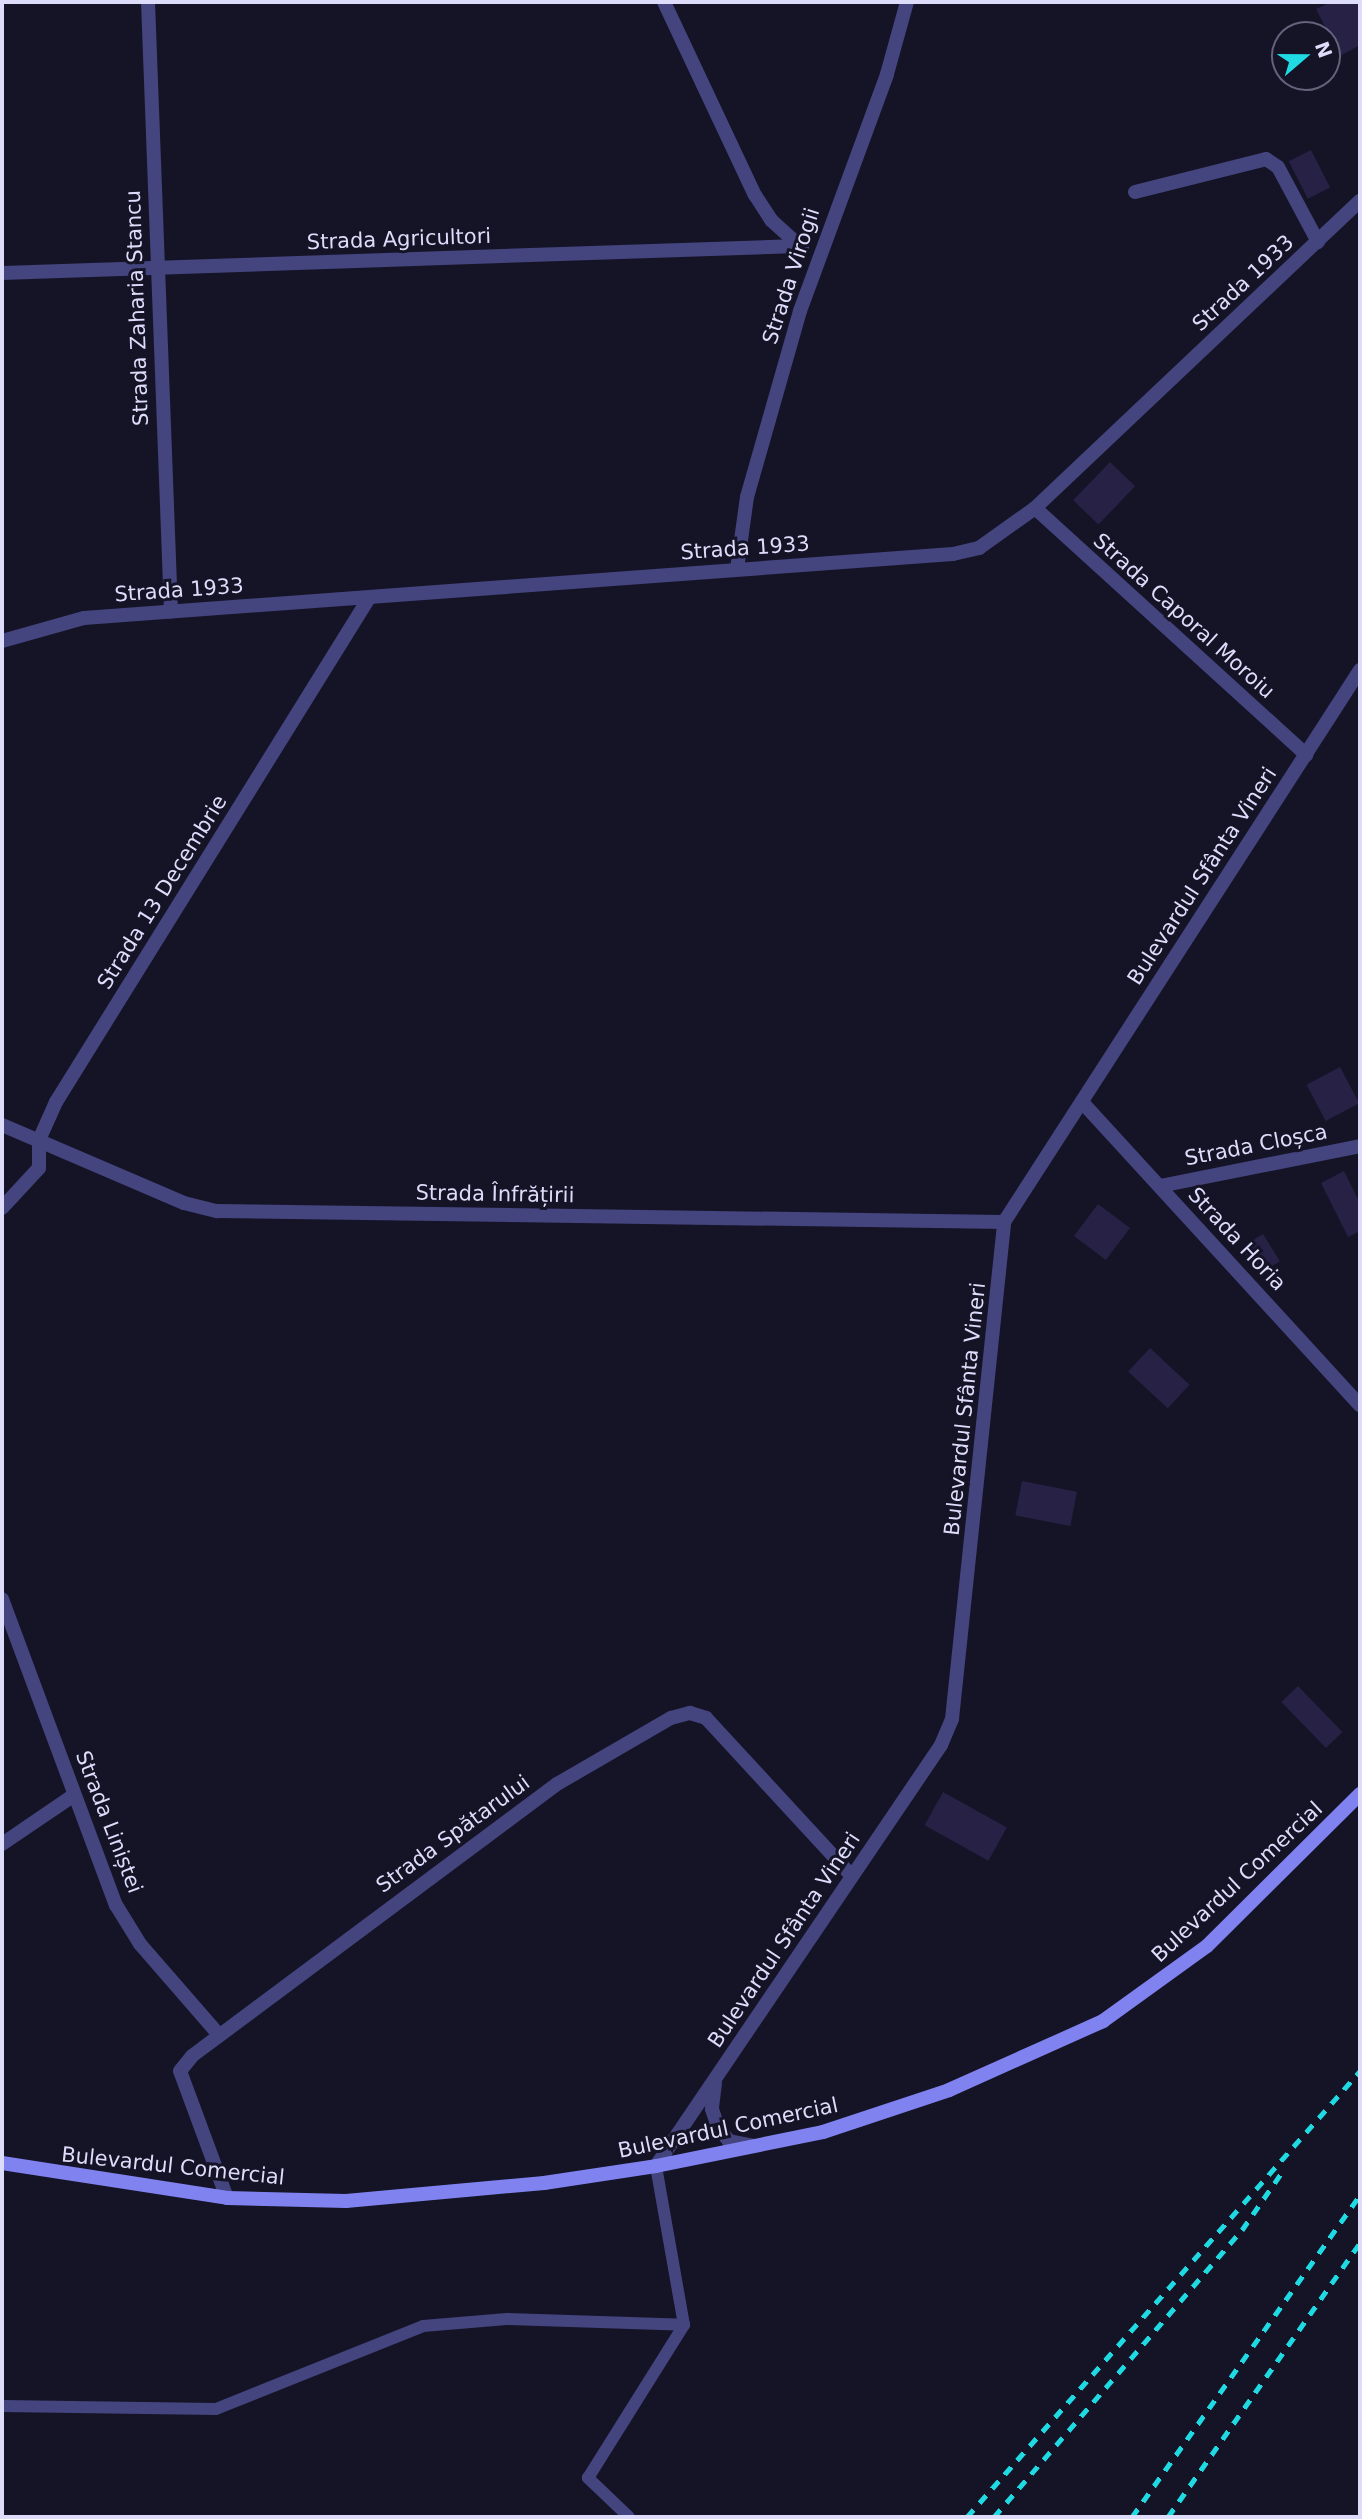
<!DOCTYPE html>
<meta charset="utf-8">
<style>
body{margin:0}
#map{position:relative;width:1362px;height:2519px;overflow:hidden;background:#151326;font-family:"DejaVu Sans",sans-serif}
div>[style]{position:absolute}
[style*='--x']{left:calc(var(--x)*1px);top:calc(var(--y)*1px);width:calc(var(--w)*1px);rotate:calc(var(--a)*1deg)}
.building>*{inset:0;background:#262145;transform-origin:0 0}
.lane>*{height:12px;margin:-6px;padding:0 6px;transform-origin:6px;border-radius:6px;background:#44447f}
.street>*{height:14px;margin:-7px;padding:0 7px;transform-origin:7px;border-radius:7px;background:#44447f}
.secondary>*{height:14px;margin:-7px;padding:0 7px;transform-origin:7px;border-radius:7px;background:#7f82ef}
.rail>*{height:5px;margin-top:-2.5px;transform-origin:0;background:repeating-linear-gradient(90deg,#1fdae3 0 10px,transparent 0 19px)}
span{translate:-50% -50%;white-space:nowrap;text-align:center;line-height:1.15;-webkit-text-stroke:6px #151326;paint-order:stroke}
.street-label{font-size:21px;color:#dedcfb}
.frame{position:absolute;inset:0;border:4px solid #dedcfb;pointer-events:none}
.north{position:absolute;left:1271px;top:21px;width:70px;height:70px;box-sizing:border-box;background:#151326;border:2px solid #65637b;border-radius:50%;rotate:70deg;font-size:19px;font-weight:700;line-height:28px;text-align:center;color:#dedcfb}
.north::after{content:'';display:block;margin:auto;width:24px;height:32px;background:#1fdae3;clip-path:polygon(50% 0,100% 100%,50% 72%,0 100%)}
</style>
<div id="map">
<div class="building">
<div style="clip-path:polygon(1331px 2px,1360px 2px,1360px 45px,1340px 56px,1316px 9px)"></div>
<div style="left:1311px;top:150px;width:42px;height:25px;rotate:63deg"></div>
<div style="left:1110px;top:462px;width:35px;height:53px;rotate:44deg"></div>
<div style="left:1340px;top:1067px;width:41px;height:38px;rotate:62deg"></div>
<div style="clip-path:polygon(1344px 1171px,1360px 1203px,1360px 1231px,1348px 1237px,1321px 1183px)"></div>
<div style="left:1098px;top:1204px;width:40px;height:40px;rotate:37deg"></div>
<div style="left:1263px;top:1234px;width:32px;height:25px;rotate:58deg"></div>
<div style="left:1150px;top:1348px;width:54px;height:32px;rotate:43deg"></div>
<div style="left:1022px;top:1481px;width:56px;height:35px;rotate:11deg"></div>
<div style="left:1298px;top:1686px;width:64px;height:23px;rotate:46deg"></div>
<div style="left:943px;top:1792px;width:73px;height:38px;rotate:29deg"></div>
</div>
<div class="lane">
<div style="--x:2;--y:2406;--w:214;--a:0.8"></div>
<div style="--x:216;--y:2409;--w:223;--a:-21.8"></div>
<div style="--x:423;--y:2326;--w:84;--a:-4.8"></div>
<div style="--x:507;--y:2319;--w:177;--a:1.9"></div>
<div style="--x:684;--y:2325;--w:161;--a:-100"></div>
<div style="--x:629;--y:2517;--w:57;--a:-136.4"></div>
<div style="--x:588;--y:2478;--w:181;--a:-57.9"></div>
</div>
<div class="street">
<div style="--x:148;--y:2;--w:610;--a:87.84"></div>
<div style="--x:664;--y:2;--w:213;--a:64.8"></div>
<div style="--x:755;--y:195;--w:30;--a:57"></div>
<div style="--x:771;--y:220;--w:42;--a:42.1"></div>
<div style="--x:1135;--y:192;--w:135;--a:-14.1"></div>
<div style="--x:1266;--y:159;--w:14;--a:34"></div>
<div style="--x:1278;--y:167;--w:85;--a:61.9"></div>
<div style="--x:2;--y:273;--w:796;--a:-1.94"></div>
<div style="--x:1035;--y:508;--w:367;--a:42.3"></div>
<div style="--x:737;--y:569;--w:73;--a:-82.1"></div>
<div style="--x:747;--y:497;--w:193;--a:-74.1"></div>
<div style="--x:800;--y:311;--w:252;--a:-69.8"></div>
<div style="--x:887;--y:74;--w:75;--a:-74.5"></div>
<div style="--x:2;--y:641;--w:85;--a:-15.7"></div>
<div style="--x:84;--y:618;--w:871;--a:-4.21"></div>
<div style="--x:953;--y:554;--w:27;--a:-13"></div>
<div style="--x:979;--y:548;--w:69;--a:-35.5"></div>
<div style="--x:1035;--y:508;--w:447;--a:-43.4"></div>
<div style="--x:1082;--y:1102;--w:411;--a:47.5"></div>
<div style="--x:2;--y:1125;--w:198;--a:23.2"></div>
<div style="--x:184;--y:1203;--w:34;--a:14"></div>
<div style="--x:217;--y:1211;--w:787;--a:0.8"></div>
<div style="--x:1160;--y:1186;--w:204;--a:-11.3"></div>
<div style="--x:2;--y:1208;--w:54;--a:-47.2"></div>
<div style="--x:39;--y:1168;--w:28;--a:-90"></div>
<div style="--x:39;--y:1140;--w:42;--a:-65.9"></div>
<div style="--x:56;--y:1102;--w:593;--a:-58.16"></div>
<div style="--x:2;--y:1599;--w:327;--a:69.6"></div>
<div style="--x:116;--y:1905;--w:46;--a:58.4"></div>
<div style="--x:140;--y:1944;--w:121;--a:49"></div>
<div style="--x:2;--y:1844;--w:87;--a:-34.2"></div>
<div style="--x:715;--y:2083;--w:26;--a:97"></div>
<div style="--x:712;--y:2109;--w:19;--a:72"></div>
<div style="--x:718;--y:2127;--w:18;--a:52"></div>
<div style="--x:729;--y:2141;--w:25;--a:11"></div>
<div style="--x:656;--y:2166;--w:508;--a:-55.9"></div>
<div style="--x:941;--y:1745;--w:28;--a:-67"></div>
<div style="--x:952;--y:1719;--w:500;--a:-84"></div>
<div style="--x:1004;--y:1222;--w:657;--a:-57.18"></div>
<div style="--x:227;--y:2198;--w:135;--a:-110.3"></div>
<div style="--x:180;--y:2071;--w:19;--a:-51"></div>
<div style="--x:192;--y:2056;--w:455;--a:-36.7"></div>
<div style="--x:557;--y:1784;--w:132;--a:-30.1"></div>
<div style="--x:671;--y:1718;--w:20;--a:-15"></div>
<div style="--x:690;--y:1713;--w:17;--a:17"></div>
<div style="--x:706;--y:1718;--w:215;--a:47.3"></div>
</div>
<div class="secondary">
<div style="--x:2;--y:2163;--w:228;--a:8.8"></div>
<div style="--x:227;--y:2198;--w:119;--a:1.4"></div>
<div style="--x:346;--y:2201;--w:199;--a:-5.2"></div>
<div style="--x:544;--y:2183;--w:113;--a:-8.6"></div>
<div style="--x:656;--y:2166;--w:170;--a:-11.5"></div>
<div style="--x:823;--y:2132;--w:133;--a:-18.4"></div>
<div style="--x:949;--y:2090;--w:169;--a:-24.1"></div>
<div style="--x:1103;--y:2021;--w:128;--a:-35.8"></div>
<div style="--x:1207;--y:1946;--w:216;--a:-44.8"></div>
</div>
<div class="rail">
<div style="--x:967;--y:2517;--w:594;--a:-48.61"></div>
<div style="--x:994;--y:2517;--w:379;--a:-49.2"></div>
<div style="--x:1242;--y:2230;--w:75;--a:-55.3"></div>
<div style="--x:1132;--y:2517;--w:395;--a:-54.7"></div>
<div style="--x:1168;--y:2517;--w:335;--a:-55"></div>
</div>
<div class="street-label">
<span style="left:399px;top:239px;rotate:-2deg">Strada Agricultori</span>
<span style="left:791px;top:276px;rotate:-72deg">Strada Virogii</span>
<span style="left:1243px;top:283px;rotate:-43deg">Strada 1933</span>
<span style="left:137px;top:308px;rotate:-92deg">Strada Zaharia Stancu</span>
<span style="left:745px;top:548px;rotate:-4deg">Strada 1933</span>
<span style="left:179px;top:590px;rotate:-4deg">Strada 1933</span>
<span style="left:1184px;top:616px;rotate:42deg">Strada Caporal Moroiu</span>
<span style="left:1202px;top:876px;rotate:-57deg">Bulevardul Sfânta Vineri</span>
<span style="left:162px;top:892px;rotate:-58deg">Strada 13 Decembrie</span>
<span style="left:1256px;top:1145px;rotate:-11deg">Strada Cloșca</span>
<span style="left:495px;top:1194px;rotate:1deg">Strada Înfrățirii</span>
<span style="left:1237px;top:1239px;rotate:47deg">Strada Horia</span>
<span style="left:965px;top:1409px;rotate:-84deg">Bulevardul Sfânta Vineri</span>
<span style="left:109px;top:1822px;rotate:69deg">Strada Liniștei</span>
<span style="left:453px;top:1834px;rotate:-36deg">Strada Spătarului</span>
<span style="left:1237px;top:1882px;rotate:-43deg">Bulevardul Comercial</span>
<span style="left:784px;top:1940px;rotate:-56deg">Bulevardul Sfânta Vineri</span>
<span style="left:728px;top:2128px;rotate:-12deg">Bulevardul Comercial</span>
<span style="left:173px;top:2166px;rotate:6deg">Bulevardul Comercial</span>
</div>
<div class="frame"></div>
<div class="north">N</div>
</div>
